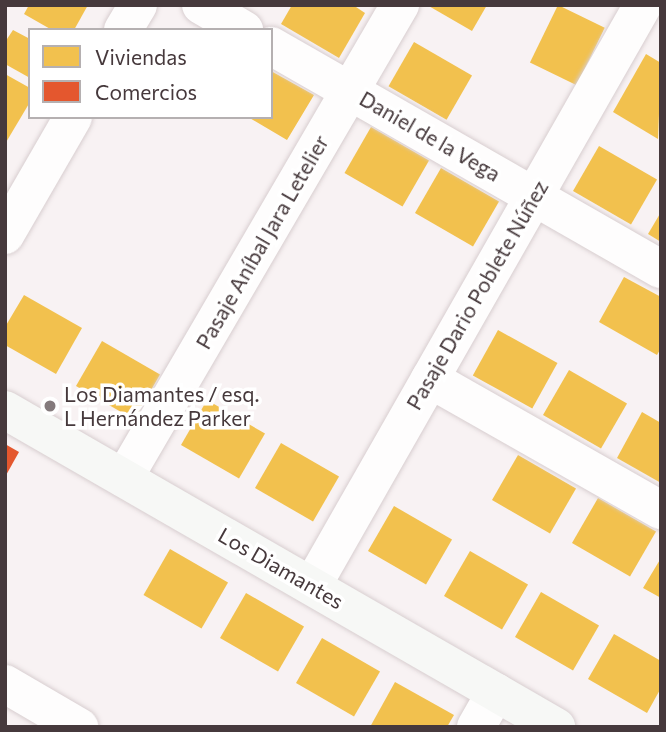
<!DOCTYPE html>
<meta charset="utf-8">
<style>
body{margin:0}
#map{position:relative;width:666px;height:732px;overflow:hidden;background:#f8f2f3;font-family:Commissioner,sans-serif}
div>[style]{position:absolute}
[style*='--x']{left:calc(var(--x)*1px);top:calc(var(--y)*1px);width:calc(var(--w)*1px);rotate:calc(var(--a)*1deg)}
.homes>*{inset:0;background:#f2c14e;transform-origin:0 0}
.shops>*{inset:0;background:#e4572e}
.roads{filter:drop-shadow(0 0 2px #d8ced0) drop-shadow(0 0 2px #d8ced0)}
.street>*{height:38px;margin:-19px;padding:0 19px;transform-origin:19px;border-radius:19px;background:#fefdfd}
.secondary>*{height:38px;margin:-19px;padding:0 19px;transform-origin:19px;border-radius:19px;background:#f7f8f6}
.dots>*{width:19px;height:19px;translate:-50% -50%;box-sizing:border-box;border:4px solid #fff;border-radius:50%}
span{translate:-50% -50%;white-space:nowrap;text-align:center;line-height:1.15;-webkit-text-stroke:7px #fff;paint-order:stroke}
.street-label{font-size:21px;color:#46393c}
.poi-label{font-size:21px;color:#46393c}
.left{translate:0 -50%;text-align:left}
.frame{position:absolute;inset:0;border:7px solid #46393c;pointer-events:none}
.legend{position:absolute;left:28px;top:28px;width:245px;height:91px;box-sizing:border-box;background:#fff;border:2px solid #b5b0b1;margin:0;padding:9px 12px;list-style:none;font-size:21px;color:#46393c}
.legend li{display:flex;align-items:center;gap:14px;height:35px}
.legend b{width:35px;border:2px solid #b5b0b1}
</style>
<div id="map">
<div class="homes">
<div style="clip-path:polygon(29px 5px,88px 5px,74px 30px,52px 30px,24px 14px)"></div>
<div style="clip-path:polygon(292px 5px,353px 5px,365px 13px,339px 58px,281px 24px)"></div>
<div style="clip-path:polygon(427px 5px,487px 5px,472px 31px)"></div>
<div style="left:558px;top:5px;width:52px;height:64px;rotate:26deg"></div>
<div style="clip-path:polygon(13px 30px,30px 39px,30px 78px,5px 64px,5px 42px)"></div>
<div style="left:414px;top:42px;width:67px;height:51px;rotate:30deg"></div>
<div style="clip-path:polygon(646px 54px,661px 63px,658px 139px,613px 112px)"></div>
<div style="clip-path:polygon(271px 71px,314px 95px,287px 140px,248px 117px,271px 117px)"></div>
<div style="clip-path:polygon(5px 74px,30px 88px,30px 102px,5px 144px)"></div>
<div style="left:371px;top:127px;width:67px;height:53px;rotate:30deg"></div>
<div style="left:599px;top:146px;width:67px;height:52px;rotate:30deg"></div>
<div style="left:441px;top:168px;width:67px;height:52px;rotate:30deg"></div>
<div style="clip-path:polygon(661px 212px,661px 242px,648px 234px)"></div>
<div style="clip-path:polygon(624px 277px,661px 297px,661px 348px,657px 355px,599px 322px)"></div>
<div style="clip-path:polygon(24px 295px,82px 328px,56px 374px,5px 345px,5px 327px)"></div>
<div style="left:498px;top:330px;width:68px;height:52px;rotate:29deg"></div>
<div style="left:102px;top:341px;width:67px;height:52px;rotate:30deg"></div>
<div style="left:569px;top:370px;width:67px;height:52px;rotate:30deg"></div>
<div style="left:207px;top:400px;width:67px;height:52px;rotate:30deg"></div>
<div style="clip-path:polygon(642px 412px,661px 423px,661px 483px,617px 458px)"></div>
<div style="left:281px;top:443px;width:67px;height:52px;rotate:30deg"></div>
<div style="left:518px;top:455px;width:67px;height:52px;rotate:30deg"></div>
<div style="left:598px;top:498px;width:67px;height:52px;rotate:30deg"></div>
<div style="left:394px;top:506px;width:67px;height:52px;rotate:30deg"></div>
<div style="left:170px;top:549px;width:67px;height:53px;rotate:30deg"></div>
<div style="left:470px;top:551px;width:67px;height:52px;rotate:30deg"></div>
<div style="clip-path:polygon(661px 558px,661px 598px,643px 588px)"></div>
<div style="left:541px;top:592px;width:67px;height:52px;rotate:30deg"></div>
<div style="left:246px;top:593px;width:67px;height:52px;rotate:30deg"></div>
<div style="clip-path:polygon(614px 634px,661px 661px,661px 688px,647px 713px,588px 679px)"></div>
<div style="left:322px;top:638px;width:67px;height:52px;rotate:30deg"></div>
<div style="clip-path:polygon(395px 682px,454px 715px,447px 727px,370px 727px)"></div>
</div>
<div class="shops">
<div style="clip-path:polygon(5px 444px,19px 452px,5px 477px)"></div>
</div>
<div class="roads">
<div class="street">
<div style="--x:201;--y:5;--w:50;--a:30.2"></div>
<div style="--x:123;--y:30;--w:29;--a:-59"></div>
<div style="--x:271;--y:46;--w:449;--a:29.8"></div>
<div style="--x:5;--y:235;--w:136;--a:-60"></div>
<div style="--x:430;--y:379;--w:266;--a:29.6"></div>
<div style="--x:124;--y:478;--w:548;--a:-59.74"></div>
<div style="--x:312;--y:586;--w:669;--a:-60.33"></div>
<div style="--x:5;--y:684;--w:86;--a:30.2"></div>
<div style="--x:476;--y:727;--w:40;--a:-60.3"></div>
</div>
<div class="secondary">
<div style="--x:5;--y:410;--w:636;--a:29.91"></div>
</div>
</div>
<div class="dots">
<div style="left:50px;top:406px;background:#847a7c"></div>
</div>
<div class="street-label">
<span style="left:430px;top:136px;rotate:30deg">Daniel de la Vega</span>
<span style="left:262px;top:242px;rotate:-60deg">Pasaje Aníbal Jara Letelier</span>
<span style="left:477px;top:295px;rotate:-60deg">Pasaje Dario Poblete Núñez</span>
<span style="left:281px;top:568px;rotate:30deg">Los Diamantes</span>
</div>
<div class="poi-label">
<span class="left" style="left:64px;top:406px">Los Diamantes / esq.<br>L Hernández Parker</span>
</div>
<div class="frame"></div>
<ul class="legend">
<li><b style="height:19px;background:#f2c14e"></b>Viviendas</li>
<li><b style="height:19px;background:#e4572e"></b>Comercios</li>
</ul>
</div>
